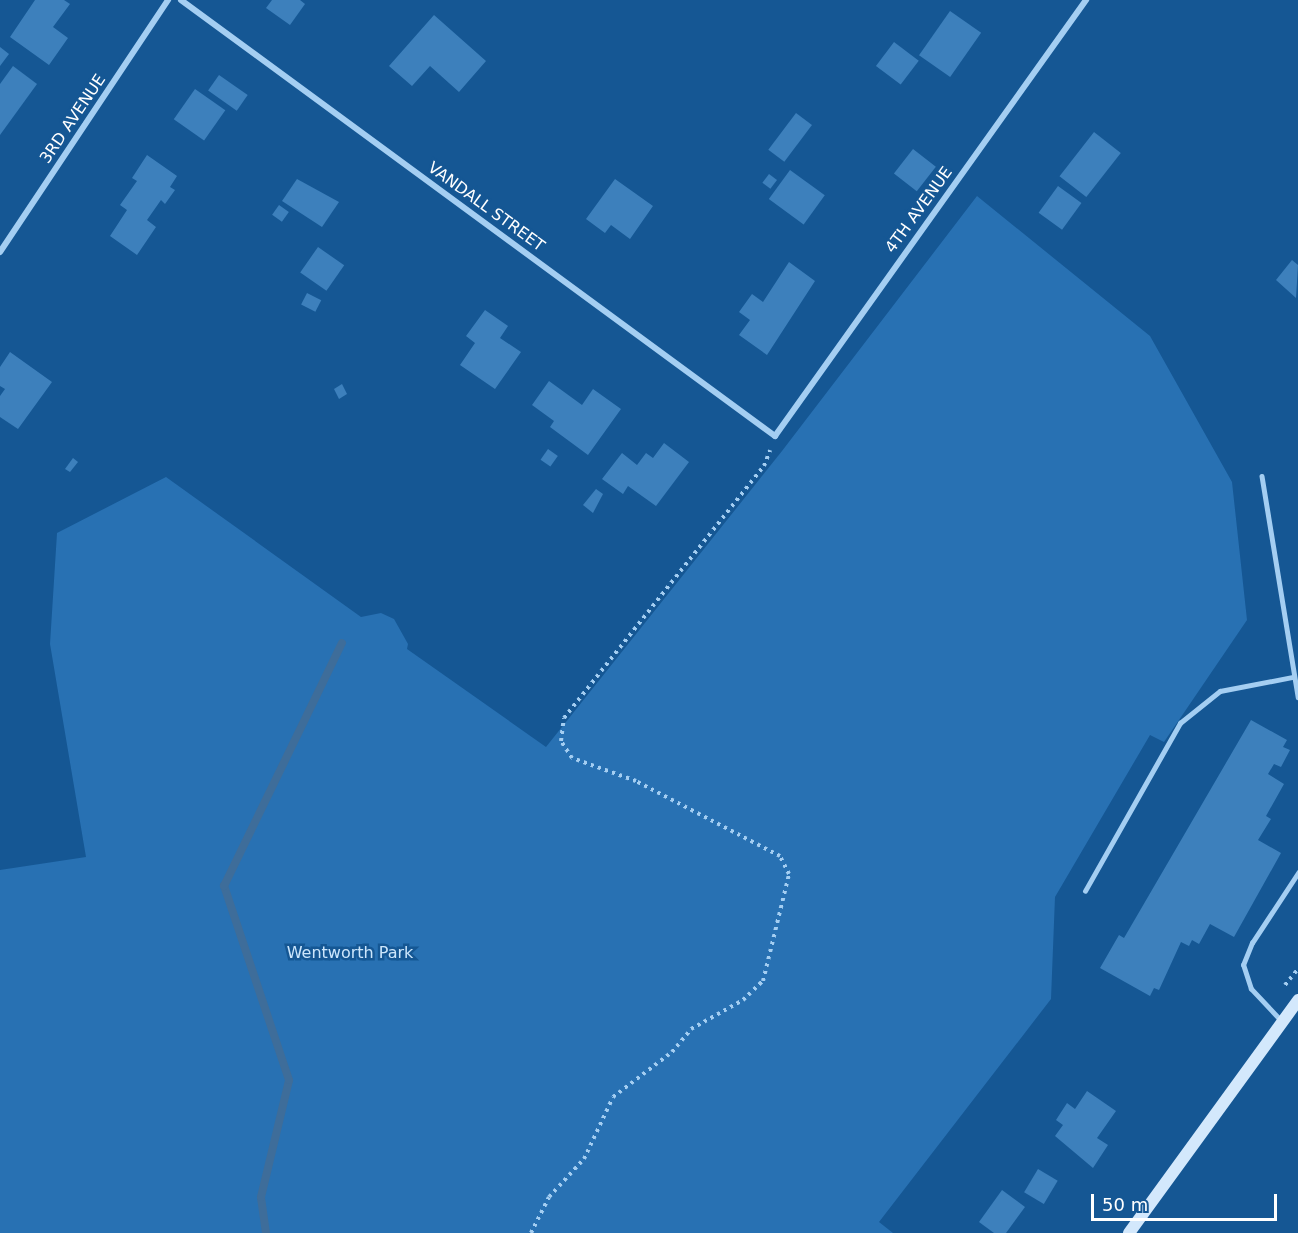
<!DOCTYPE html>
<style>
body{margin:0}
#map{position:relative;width:1298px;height:1233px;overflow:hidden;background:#155794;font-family:"DejaVu Sans",sans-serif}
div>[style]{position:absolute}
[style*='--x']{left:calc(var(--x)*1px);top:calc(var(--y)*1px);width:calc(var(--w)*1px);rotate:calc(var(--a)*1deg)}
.green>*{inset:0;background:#2871b3}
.stream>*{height:8px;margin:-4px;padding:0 4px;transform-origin:4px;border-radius:4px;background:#3e6d9a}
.building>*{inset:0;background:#3d80bc;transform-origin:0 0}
.path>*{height:4px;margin-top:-2px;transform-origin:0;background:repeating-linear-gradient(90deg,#a4cef2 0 3px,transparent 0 7.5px)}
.lane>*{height:4.5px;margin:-2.25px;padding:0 2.25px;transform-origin:2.25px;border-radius:2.25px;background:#a4cef2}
.street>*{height:6px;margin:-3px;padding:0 3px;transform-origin:3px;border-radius:3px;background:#a4cef2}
.secondary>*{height:12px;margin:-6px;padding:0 6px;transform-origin:6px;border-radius:6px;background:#d3e8fc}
span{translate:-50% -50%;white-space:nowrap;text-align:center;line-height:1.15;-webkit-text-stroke:5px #155794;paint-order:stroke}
.street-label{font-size:16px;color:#fff}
.park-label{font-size:16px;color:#cce6fc}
.scale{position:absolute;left:1091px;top:1194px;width:186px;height:27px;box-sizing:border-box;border:3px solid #fff;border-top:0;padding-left:8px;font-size:18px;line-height:21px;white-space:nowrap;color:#fff;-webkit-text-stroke:4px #155794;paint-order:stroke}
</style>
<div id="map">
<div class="green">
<div style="clip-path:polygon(977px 196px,1150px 336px,1232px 482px,1247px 620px,1164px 742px,1150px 735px,1055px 897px,1051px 999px,879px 1222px,893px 1233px,0 1233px,0 870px,86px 857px,50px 644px,57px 533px,166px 477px,361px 617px,381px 613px,394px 619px,408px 644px,407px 649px,546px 747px,782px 451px)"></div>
</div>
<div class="stream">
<div style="--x:266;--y:1233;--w:36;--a:-98"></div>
<div style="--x:261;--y:1197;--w:120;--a:-76.5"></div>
<div style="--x:289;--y:1080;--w:205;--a:-108.5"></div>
<div style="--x:224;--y:886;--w:270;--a:-64.1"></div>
</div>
<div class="building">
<div style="clip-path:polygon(35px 0,64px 0,70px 4px,53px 27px,68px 38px,49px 65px,10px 37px)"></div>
<div style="clip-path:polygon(272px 0,300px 0,305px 4px,290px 25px,266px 8px)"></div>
<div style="left:950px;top:11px;width:38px;height:54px;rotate:35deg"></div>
<div style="clip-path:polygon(434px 15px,486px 61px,459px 92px,430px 66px,412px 86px,389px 66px)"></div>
<div style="left:894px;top:42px;width:31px;height:30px;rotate:37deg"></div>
<div style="clip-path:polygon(0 47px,9px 54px,0 66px)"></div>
<div style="clip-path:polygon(13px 66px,37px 84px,0 135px,0 84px)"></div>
<div style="left:219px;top:75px;width:35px;height:19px;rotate:35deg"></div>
<div style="left:195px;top:89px;width:37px;height:37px;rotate:35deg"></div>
<div style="left:796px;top:113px;width:20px;height:46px;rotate:37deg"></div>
<div style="left:1094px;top:132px;width:34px;height:56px;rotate:38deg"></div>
<div style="left:913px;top:149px;width:29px;height:31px;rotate:38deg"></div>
<div style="clip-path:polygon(147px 155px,177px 176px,170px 187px,175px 190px,165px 204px,161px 200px,147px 220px,156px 227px,137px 255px,110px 236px,127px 210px,120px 205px,137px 181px,132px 178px)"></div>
<div style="left:790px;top:170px;width:43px;height:36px;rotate:36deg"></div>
<div style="left:769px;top:174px;width:10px;height:11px;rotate:37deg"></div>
<div style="clip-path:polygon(297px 179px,339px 202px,322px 227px,282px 201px)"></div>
<div style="clip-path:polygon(615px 179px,653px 206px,630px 239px,611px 225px,605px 233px,586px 219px)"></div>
<div style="left:1058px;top:186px;width:29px;height:33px;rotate:36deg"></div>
<div style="left:279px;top:205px;width:12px;height:12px;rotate:35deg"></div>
<div style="left:318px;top:247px;width:32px;height:31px;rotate:35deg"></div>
<div style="clip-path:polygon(1292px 260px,1298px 265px,1296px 298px,1276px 280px)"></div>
<div style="clip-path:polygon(789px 262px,815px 281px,767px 355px,739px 335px,750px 320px,739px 312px,752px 294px,763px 302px)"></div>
<div style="left:307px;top:293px;width:16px;height:13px;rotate:27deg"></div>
<div style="clip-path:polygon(485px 310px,508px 326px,500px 338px,521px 352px,495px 389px,460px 365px,475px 343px,466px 336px)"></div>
<div style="clip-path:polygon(10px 352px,52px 382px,18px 429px,0 417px,0 396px,5px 389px,0 386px,0 367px)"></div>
<div style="clip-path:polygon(549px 381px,582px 405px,593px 389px,621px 409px,588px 455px,550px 427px,554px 421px,532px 405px)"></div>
<div style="clip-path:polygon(342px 384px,347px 394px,339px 399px,334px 389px)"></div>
<div style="clip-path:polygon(664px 443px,689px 462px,656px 506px,628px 486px,623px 494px,602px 479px,622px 453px,637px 465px,646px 453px,653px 458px)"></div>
<div style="left:548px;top:449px;width:12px;height:13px;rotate:35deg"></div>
<div style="clip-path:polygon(73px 458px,78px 462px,70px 472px,65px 469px)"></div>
<div style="clip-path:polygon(596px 489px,603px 494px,593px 513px,583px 505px)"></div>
<div style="clip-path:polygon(1251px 720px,1287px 740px,1283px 747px,1290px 750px,1281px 767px,1274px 764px,1268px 774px,1284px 784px,1266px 816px,1271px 819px,1258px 840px,1281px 853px,1234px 937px,1210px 924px,1199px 944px,1192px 940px,1189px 946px,1181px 942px,1159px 990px,1154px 988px,1150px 996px,1100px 968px,1119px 935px,1124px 938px)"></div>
<div style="clip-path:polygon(1087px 1091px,1116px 1111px,1097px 1138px,1108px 1145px,1093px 1168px,1055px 1136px,1063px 1125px,1056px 1120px,1067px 1103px,1075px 1109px)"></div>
<div style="left:1038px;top:1169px;width:23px;height:27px;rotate:31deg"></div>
<div style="clip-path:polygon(1002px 1190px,1025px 1207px,1006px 1233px,994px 1233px,979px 1222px)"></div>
</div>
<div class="path">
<div style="--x:1285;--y:985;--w:21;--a:-51"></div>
<div style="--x:531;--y:1233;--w:40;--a:-63.4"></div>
<div style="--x:549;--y:1197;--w:52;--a:-47.4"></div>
<div style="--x:584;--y:1159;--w:68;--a:-64.9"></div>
<div style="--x:613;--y:1097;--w:74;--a:-37.3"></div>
<div style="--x:672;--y:1052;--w:30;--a:-50"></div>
<div style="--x:691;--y:1029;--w:60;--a:-29.1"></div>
<div style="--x:743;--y:1000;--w:28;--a:-44"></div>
<div style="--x:763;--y:981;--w:110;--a:-76.3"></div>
<div style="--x:789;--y:874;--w:20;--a:-117"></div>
<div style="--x:780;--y:856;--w:162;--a:-152.5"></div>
<div style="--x:636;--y:781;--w:68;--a:-160.2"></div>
<div style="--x:572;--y:758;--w:20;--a:-123"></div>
<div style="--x:561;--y:741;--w:23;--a:-83"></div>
<div style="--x:564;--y:718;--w:322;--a:-51.6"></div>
<div style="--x:764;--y:466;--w:17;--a:-69"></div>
</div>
<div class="lane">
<div style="--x:1262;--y:476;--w:224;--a:80.7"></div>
<div style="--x:1085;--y:891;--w:193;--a:-60.5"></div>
<div style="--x:1180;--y:723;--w:51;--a:-38.7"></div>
<div style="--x:1220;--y:691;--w:74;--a:-10.9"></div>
<div style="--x:1282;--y:1022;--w:45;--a:-133.2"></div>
<div style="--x:1251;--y:989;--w:25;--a:-108"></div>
<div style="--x:1243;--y:965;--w:24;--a:-68"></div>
<div style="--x:1252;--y:943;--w:84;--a:-56.7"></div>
</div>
<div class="street">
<div style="--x:181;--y:0;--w:737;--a:36.28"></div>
<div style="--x:775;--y:436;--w:536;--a:-54.5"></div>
<div style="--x:0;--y:252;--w:303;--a:-56.3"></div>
</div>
<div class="secondary">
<div style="--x:1129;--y:1233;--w:288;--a:-54"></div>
</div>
<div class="street-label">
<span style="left:73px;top:119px;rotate:-56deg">3RD AVENUE</span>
<span style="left:486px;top:207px;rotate:36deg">VANDALL STREET</span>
<span style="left:919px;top:210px;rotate:-54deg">4TH AVENUE</span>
</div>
<div class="park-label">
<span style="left:350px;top:953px">Wentworth Park</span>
</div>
<div class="scale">50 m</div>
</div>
